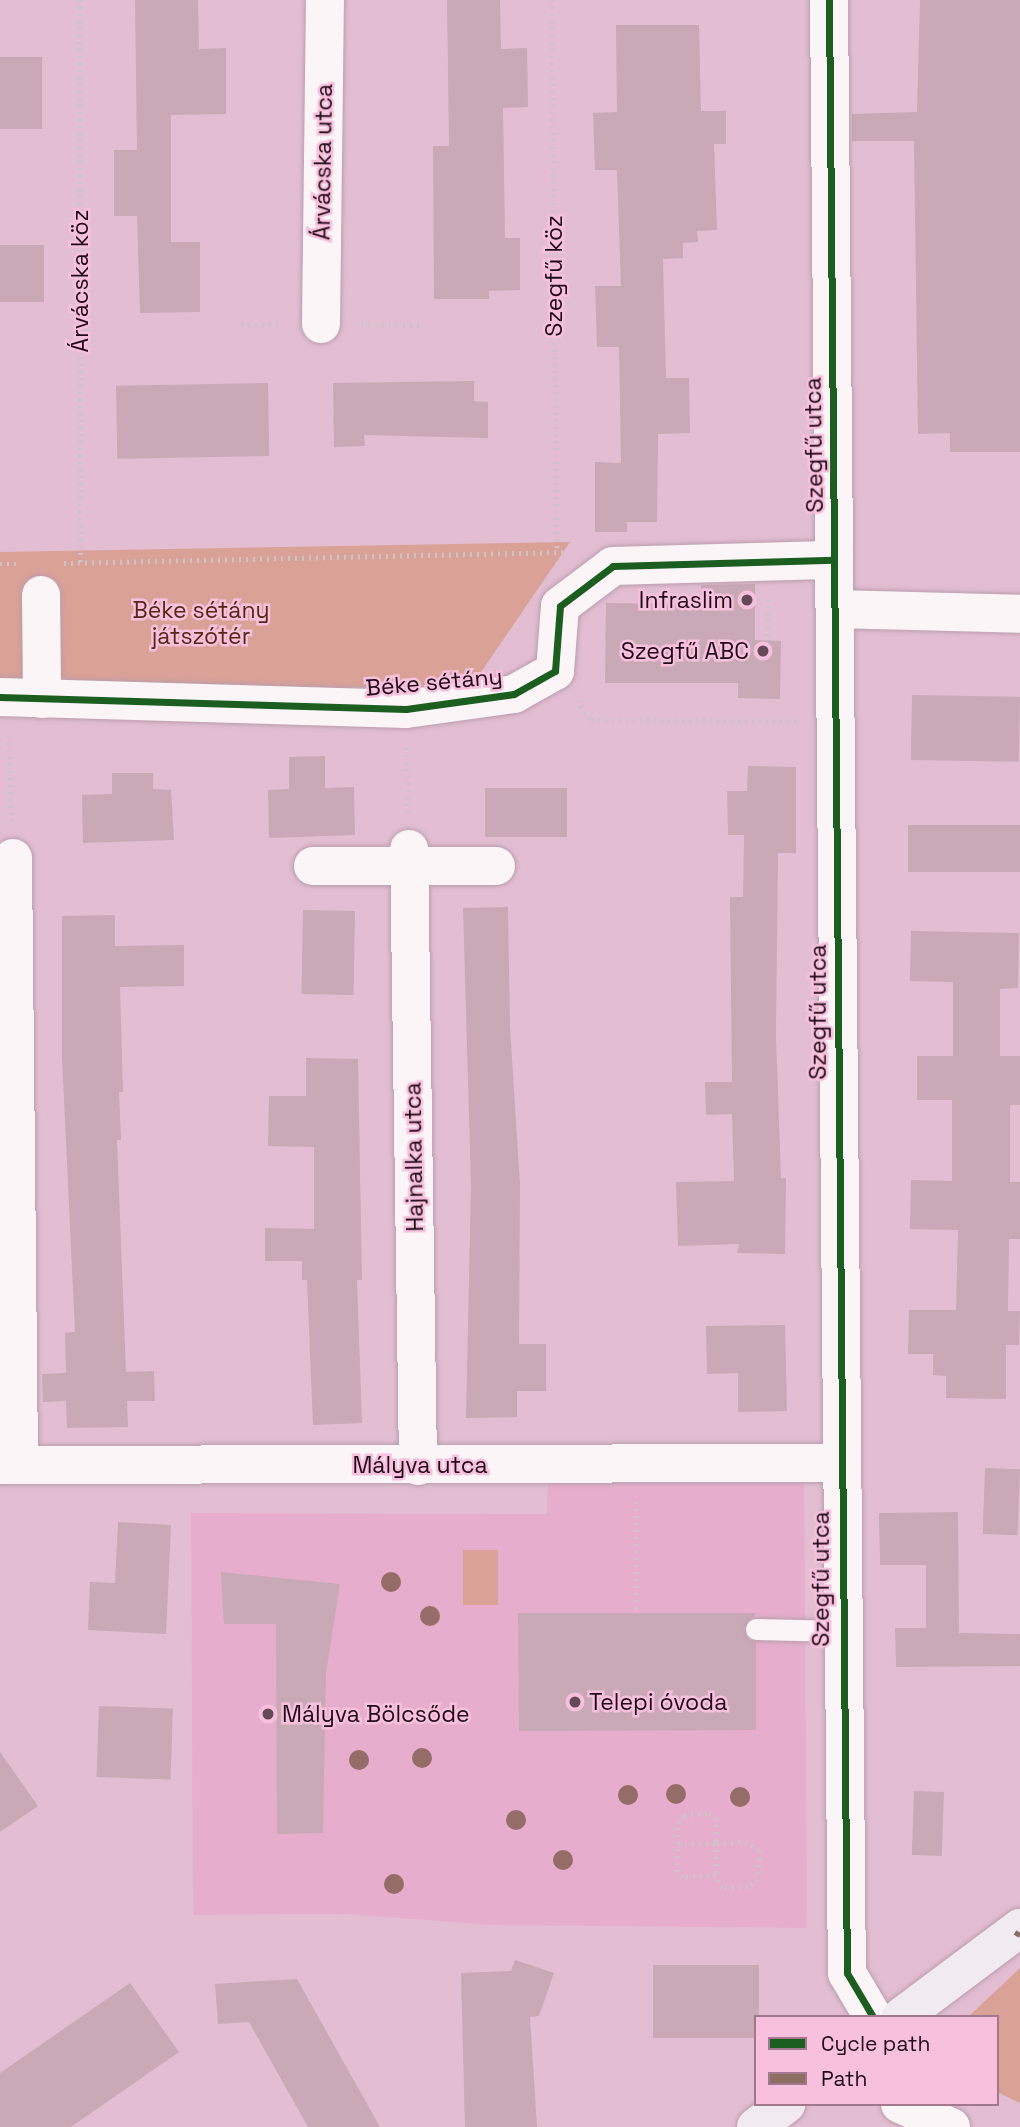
<!DOCTYPE html>
<meta charset="utf-8">
<style>
body{margin:0}
#map{position:relative;width:1020px;height:2127px;overflow:hidden;background:#e3bed2;font-family:"Space Grotesk",sans-serif}
div>[style]{position:absolute}
[style*='--x']{left:calc(var(--x)*1px);top:calc(var(--y)*1px);width:calc(var(--w)*1px);rotate:calc(var(--a)*1deg)}
.built>*{inset:0;background:#e6aecc}
.green>*{inset:0;background:#daa197;transform-origin:0 0}
.building>*{inset:0;background:#c8a9b5;transform-origin:0 0}
.path>*{height:4.5px;margin-top:-2.25px;transform-origin:0;background:repeating-linear-gradient(90deg,#cec3c9 0 2px,transparent 0 7px)}
.roads{filter:drop-shadow(0 0 2px #ba9ead) drop-shadow(0 0 2px #ba9ead)}
.service>*{height:21px;margin:-10.5px;padding:0 10.5px;transform-origin:10.5px;border-radius:10.5px;background:#fbf5f8}
.minor>*{height:38px;margin:-19px;padding:0 19px;transform-origin:19px;border-radius:19px;background:#fbf5f8}
.secondary>*{height:38px;margin:-19px;padding:0 19px;transform-origin:19px;border-radius:19px;background:#f1ebf1}
.quiet>*{height:5px;margin-top:-2.5px;transform-origin:0;background:repeating-linear-gradient(90deg,#8d6e63 0 10px,transparent 0 15px)}
.cycleway>*{height:7px;margin:-3.5px;padding:0 3.5px;transform-origin:3.5px;border-radius:3.5px;background:#1b5e20}
.trees>*{width:20px;height:20px;margin:-10px;border-radius:50%;background:#956c68}
.dots>*{width:19px;height:19px;translate:-50% -50%;box-sizing:border-box;border:4px solid #f7c1dd;border-radius:50%}
span{translate:-50% -50%;white-space:nowrap;text-align:center;line-height:1.15;-webkit-text-stroke:5px #f7c1dd;paint-order:stroke}
.street-label{font-size:23px;color:#210a17}
.poi-label{font-size:23px;color:#210a17}
.right{translate:-100% -50%;text-align:right}
.left{translate:0 -50%;text-align:left}
.park-label{font-size:23px;color:#562811}
.legend{position:absolute;left:754px;top:2015px;width:245px;height:91px;box-sizing:border-box;background:#f7c1dd;border:2px solid #a1788e;margin:0;padding:9px 12px;list-style:none;font-size:21px;color:#210a17}
.legend li{display:flex;align-items:center;gap:14px;height:35px}
.legend b{width:35px;border:2px solid #a1788e}
</style>
<div id="map">
<div class="built">
<div style="clip-path:polygon(548px 1483px,804px 1483px,807px 1928px,492px 1925px,346px 1914px,193px 1915px,191px 1513px,547px 1514px)"></div>
</div>
<div class="green">
<div style="clip-path:polygon(570px 542px,473px 684px,0 698px,0 552px)"></div>
<div style="left:463px;top:1550px;width:35px;height:55px"></div>
<div style="clip-path:polygon(1020px 1968px,1020px 2103px,997px 2092px,997px 2017px,968px 2017px)"></div>
</div>
<div class="building">
<div style="clip-path:polygon(135px 0,198px 0,199px 49px,226px 48px,226px 114px,171px 115px,171px 242px,200px 242px,200px 312px,140px 313px,137px 216px,114px 216px,114px 150px,137px 150px)"></div>
<div style="clip-path:polygon(447px 0,500px 0,501px 49px,527px 48px,528px 107px,503px 108px,505px 238px,520px 238px,520px 290px,489px 291px,489px 299px,434px 299px,433px 146px,449px 146px)"></div>
<div style="clip-path:polygon(920px 0,1020px 0,1020px 452px,950px 452px,950px 433px,918px 434px,914px 141px,852px 141px,852px 114px,917px 112px)"></div>
<div style="clip-path:polygon(616px 25px,699px 25px,701px 111px,726px 111px,726px 144px,714px 144px,717px 230px,697px 231px,698px 242px,683px 243px,683px 258px,663px 259px,666px 378px,689px 378px,690px 433px,658px 434px,657px 522px,627px 522px,627px 532px,595px 532px,595px 462px,621px 463px,619px 347px,597px 347px,595px 286px,621px 286px,617px 170px,595px 170px,593px 113px,617px 112px)"></div>
<div style="left:0;top:57px;width:42px;height:72px"></div>
<div style="left:0;top:245px;width:44px;height:57px"></div>
<div style="clip-path:polygon(474px 381px,474px 401px,488px 402px,488px 438px,364px 435px,365px 446px,334px 447px,333px 383px)"></div>
<div style="left:268px;top:383px;width:73px;height:152px;rotate:89deg"></div>
<div style="clip-path:polygon(755px 584px,755px 640px,781px 641px,780px 699px,738px 698px,738px 683px,605px 683px,606px 603px,701px 604px,701px 585px)"></div>
<div style="left:912px;top:695px;width:108px;height:65px;rotate:1deg"></div>
<div style="clip-path:polygon(325px 756px,325px 788px,354px 787px,355px 835px,269px 838px,268px 790px,289px 789px,289px 757px)"></div>
<div style="clip-path:polygon(748px 766px,796px 767px,796px 853px,778px 853px,776px 1035px,781px 1178px,786px 1178px,785px 1254px,737px 1253px,739px 1244px,678px 1246px,676px 1182px,734px 1181px,732px 1114px,706px 1115px,705px 1082px,732px 1082px,730px 897px,743px 897px,744px 835px,728px 835px,727px 791px,747px 791px)"></div>
<div style="clip-path:polygon(112px 773px,153px 773px,153px 789px,171px 790px,174px 840px,83px 843px,82px 795px,112px 794px)"></div>
<div style="left:567px;top:788px;width:49px;height:82px;rotate:90deg"></div>
<div style="left:908px;top:825px;width:112px;height:47px"></div>
<div style="clip-path:polygon(508px 907px,510px 1027px,520px 1185px,519px 1344px,546px 1344px,546px 1391px,517px 1391px,517px 1417px,466px 1418px,471px 1185px,463px 908px)"></div>
<div style="left:303px;top:910px;width:52px;height:84px;rotate:1deg"></div>
<div style="clip-path:polygon(115px 915px,115px 946px,184px 945px,184px 986px,120px 987px,123px 1092px,119px 1092px,121px 1140px,117px 1140px,126px 1372px,154px 1371px,155px 1401px,127px 1401px,128px 1427px,67px 1428px,66px 1401px,43px 1402px,42px 1374px,66px 1373px,65px 1333px,75px 1332px,62px 1057px,62px 916px)"></div>
<div style="clip-path:polygon(911px 931px,1019px 933px,1018px 988px,1000px 989px,1000px 1056px,1020px 1056px,1020px 1105px,1010px 1105px,1010px 1182px,1020px 1182px,1020px 1239px,1009px 1239px,1008px 1311px,1020px 1311px,1019px 1345px,1006px 1345px,1006px 1399px,946px 1398px,946px 1376px,933px 1375px,933px 1354px,908px 1354px,909px 1310px,956px 1310px,958px 1230px,910px 1229px,911px 1180px,952px 1181px,952px 1100px,917px 1100px,917px 1056px,953px 1056px,953px 982px,910px 981px)"></div>
<div style="clip-path:polygon(306px 1058px,358px 1059px,362px 1280px,357px 1280px,362px 1423px,313px 1425px,307px 1280px,302px 1280px,302px 1261px,265px 1261px,265px 1228px,314px 1229px,314px 1147px,268px 1146px,269px 1096px,306px 1096px)"></div>
<div style="clip-path:polygon(785px 1325px,787px 1411px,738px 1412px,738px 1373px,707px 1374px,706px 1326px)"></div>
<div style="left:985px;top:1468px;width:35px;height:66px;rotate:2deg"></div>
<div style="clip-path:polygon(958px 1512px,959px 1633px,1020px 1634px,1020px 1666px,896px 1667px,895px 1628px,926px 1628px,926px 1565px,880px 1565px,879px 1513px)"></div>
<div style="clip-path:polygon(118px 1522px,171px 1525px,166px 1634px,88px 1630px,90px 1582px,115px 1583px)"></div>
<div style="clip-path:polygon(221px 1572px,340px 1584px,326px 1673px,323px 1833px,277px 1834px,276px 1624px,224px 1624px)"></div>
<div style="clip-path:polygon(518px 1613px,756px 1613px,743px 1629px,749px 1640px,756px 1642px,756px 1730px,519px 1731px)"></div>
<div style="left:99px;top:1706px;width:74px;height:71px;rotate:2deg"></div>
<div style="clip-path:polygon(0 1752px,38px 1806px,0 1832px)"></div>
<div style="left:914px;top:1791px;width:30px;height:64px;rotate:2deg"></div>
<div style="clip-path:polygon(515px 1960px,554px 1973px,539px 2016px,530px 2017px,537px 2127px,465px 2127px,461px 1973px,511px 1971px)"></div>
<div style="left:653px;top:1965px;width:106px;height:73px"></div>
<div style="clip-path:polygon(297px 1979px,380px 2127px,308px 2127px,249px 2022px,218px 2024px,215px 1984px)"></div>
<div style="clip-path:polygon(130px 1983px,179px 2052px,71px 2127px,0 2127px,0 2073px)"></div>
</div>
<div class="path">
<div style="--x:80;--y:0;--w:562;--a:89.9"></div>
<div style="--x:552;--y:0;--w:552;--a:89.48"></div>
<div style="--x:361;--y:324;--w:62;--a:0.9"></div>
<div style="--x:241;--y:325;--w:41;--a:0"></div>
<div style="--x:64;--y:563;--w:502;--a:-1.26"></div>
<div style="--x:0;--y:564;--w:17;--a:0"></div>
<div style="--x:768;--y:599;--w:41;--a:90"></div>
<div style="--x:577;--y:700;--w:24;--a:55"></div>
<div style="--x:591;--y:720;--w:205;--a:0.3"></div>
<div style="--x:9;--y:736;--w:86;--a:88"></div>
<div style="--x:407;--y:748;--w:65;--a:89.1"></div>
<div style="--x:636;--y:1502;--w:111;--a:90"></div>
<div style="--x:709;--y:1813;--w:9;--a:36"></div>
<div style="--x:716;--y:1818;--w:25;--a:88"></div>
<div style="--x:717;--y:1843;--w:28;--a:-2"></div>
<div style="--x:745;--y:1842;--w:17;--a:31"></div>
<div style="--x:760;--y:1851;--w:28;--a:94"></div>
<div style="--x:758;--y:1879;--w:13;--a:141"></div>
<div style="--x:748;--y:1887;--w:26;--a:178"></div>
<div style="--x:722;--y:1888;--w:13;--a:-117"></div>
<div style="--x:716;--y:1876;--w:33;--a:178"></div>
<div style="--x:683;--y:1877;--w:8;--a:-140"></div>
<div style="--x:677;--y:1872;--w:49;--a:-88.8"></div>
<div style="--x:678;--y:1823;--w:10;--a:-53"></div>
<div style="--x:684;--y:1815;--w:25;--a:-5"></div>
<div style="--x:678;--y:1844;--w:39;--a:-1"></div>
<div style="--x:717;--y:1843;--w:33;--a:92"></div>
</div>
<div class="roads">
<div class="service">
<div style="--x:756;--y:1629;--w:84;--a:1.4"></div>
</div>
<div class="minor">
<div style="--x:829;--y:0;--w:1973;--a:89.48"></div>
<div style="--x:847;--y:1973;--w:51;--a:59.4"></div>
<div style="--x:321;--y:324;--w:324;--a:-89.3"></div>
<div style="--x:41;--y:595;--w:104;--a:89.4"></div>
<div style="--x:835;--y:609;--w:185;--a:1.5"></div>
<div style="--x:0;--y:697;--w:406;--a:1.7"></div>
<div style="--x:406;--y:709;--w:109;--a:-7.9"></div>
<div style="--x:514;--y:694;--w:47;--a:-29.3"></div>
<div style="--x:555;--y:671;--w:65;--a:-85.6"></div>
<div style="--x:560;--y:606;--w:66;--a:-37"></div>
<div style="--x:613;--y:566;--w:221;--a:-1.6"></div>
<div style="--x:409;--y:849;--w:617;--a:89.16"></div>
<div style="--x:13;--y:858;--w:607;--a:89.43"></div>
<div style="--x:313;--y:866;--w:183;--a:0"></div>
<div style="--x:0;--y:1465;--w:840;--a:-0.14"></div>
<div style="--x:900;--y:2104;--w:56;--a:24.3"></div>
</div>
<div class="secondary">
<div style="--x:901;--y:2017;--w:149;--a:-36.8"></div>
<div style="--x:756;--y:2127;--w:38;--a:-37"></div>
</div>
</div>
<div class="quiet">
<div style="--x:1015;--y:1932;--w:6;--a:31"></div>
</div>
<div class="cycleway">
<div style="--x:829;--y:0;--w:1973;--a:89.48"></div>
<div style="--x:847;--y:1973;--w:51;--a:59.4"></div>
<div style="--x:0;--y:697;--w:406;--a:1.7"></div>
<div style="--x:406;--y:709;--w:109;--a:-7.9"></div>
<div style="--x:514;--y:694;--w:47;--a:-29.3"></div>
<div style="--x:555;--y:671;--w:65;--a:-85.6"></div>
<div style="--x:560;--y:606;--w:66;--a:-37"></div>
<div style="--x:613;--y:566;--w:221;--a:-1.6"></div>
</div>
<div class="trees">
<div style="left:391px;top:1582px"></div>
<div style="left:430px;top:1616px"></div>
<div style="left:422px;top:1758px"></div>
<div style="left:359px;top:1760px"></div>
<div style="left:676px;top:1794px"></div>
<div style="left:628px;top:1795px"></div>
<div style="left:740px;top:1797px"></div>
<div style="left:516px;top:1820px"></div>
<div style="left:563px;top:1860px"></div>
<div style="left:394px;top:1884px"></div>
</div>
<div class="dots">
<div style="left:747px;top:600px;background:#654958"></div>
<div style="left:763px;top:651px;background:#654958"></div>
<div style="left:575px;top:1702px;background:#654958"></div>
<div style="left:268px;top:1714px;background:#654958"></div>
</div>
<div class="street-label">
<span style="left:323px;top:162px;rotate:-89deg">Árvácska utca</span>
<span style="left:554px;top:276px;rotate:-90deg">Szegfű köz</span>
<span style="left:80px;top:281px;rotate:-90deg">Árvácska köz</span>
<span style="left:814px;top:445px;rotate:-91deg">Szegfű utca</span>
<span style="left:434px;top:682px;rotate:-5deg">Béke sétány</span>
<span style="left:818px;top:1012px;rotate:-90deg">Szegfű utca</span>
<span style="left:414px;top:1157px;rotate:-91deg">Hajnalka utca</span>
<span style="left:420px;top:1465px">Mályva utca</span>
<span style="left:821px;top:1579px;rotate:-90deg">Szegfű utca</span>
</div>
<div class="poi-label">
<span class="right" style="left:733px;top:600px">Infraslim</span>
<span class="right" style="left:749px;top:651px">Szegfű ABC</span>
<span class="left" style="left:589px;top:1702px">Telepi óvoda</span>
<span class="left" style="left:282px;top:1714px">Mályva Bölcsőde</span>
</div>
<div class="park-label">
<span style="left:201px;top:623px">Béke sétány<br>játszótér</span>
</div>
<ul class="legend">
<li><b style="height:9px;background:#1b5e20"></b>Cycle path</li>
<li><b style="height:9px;background:#8d6e63"></b>Path</li>
</ul>
</div>
